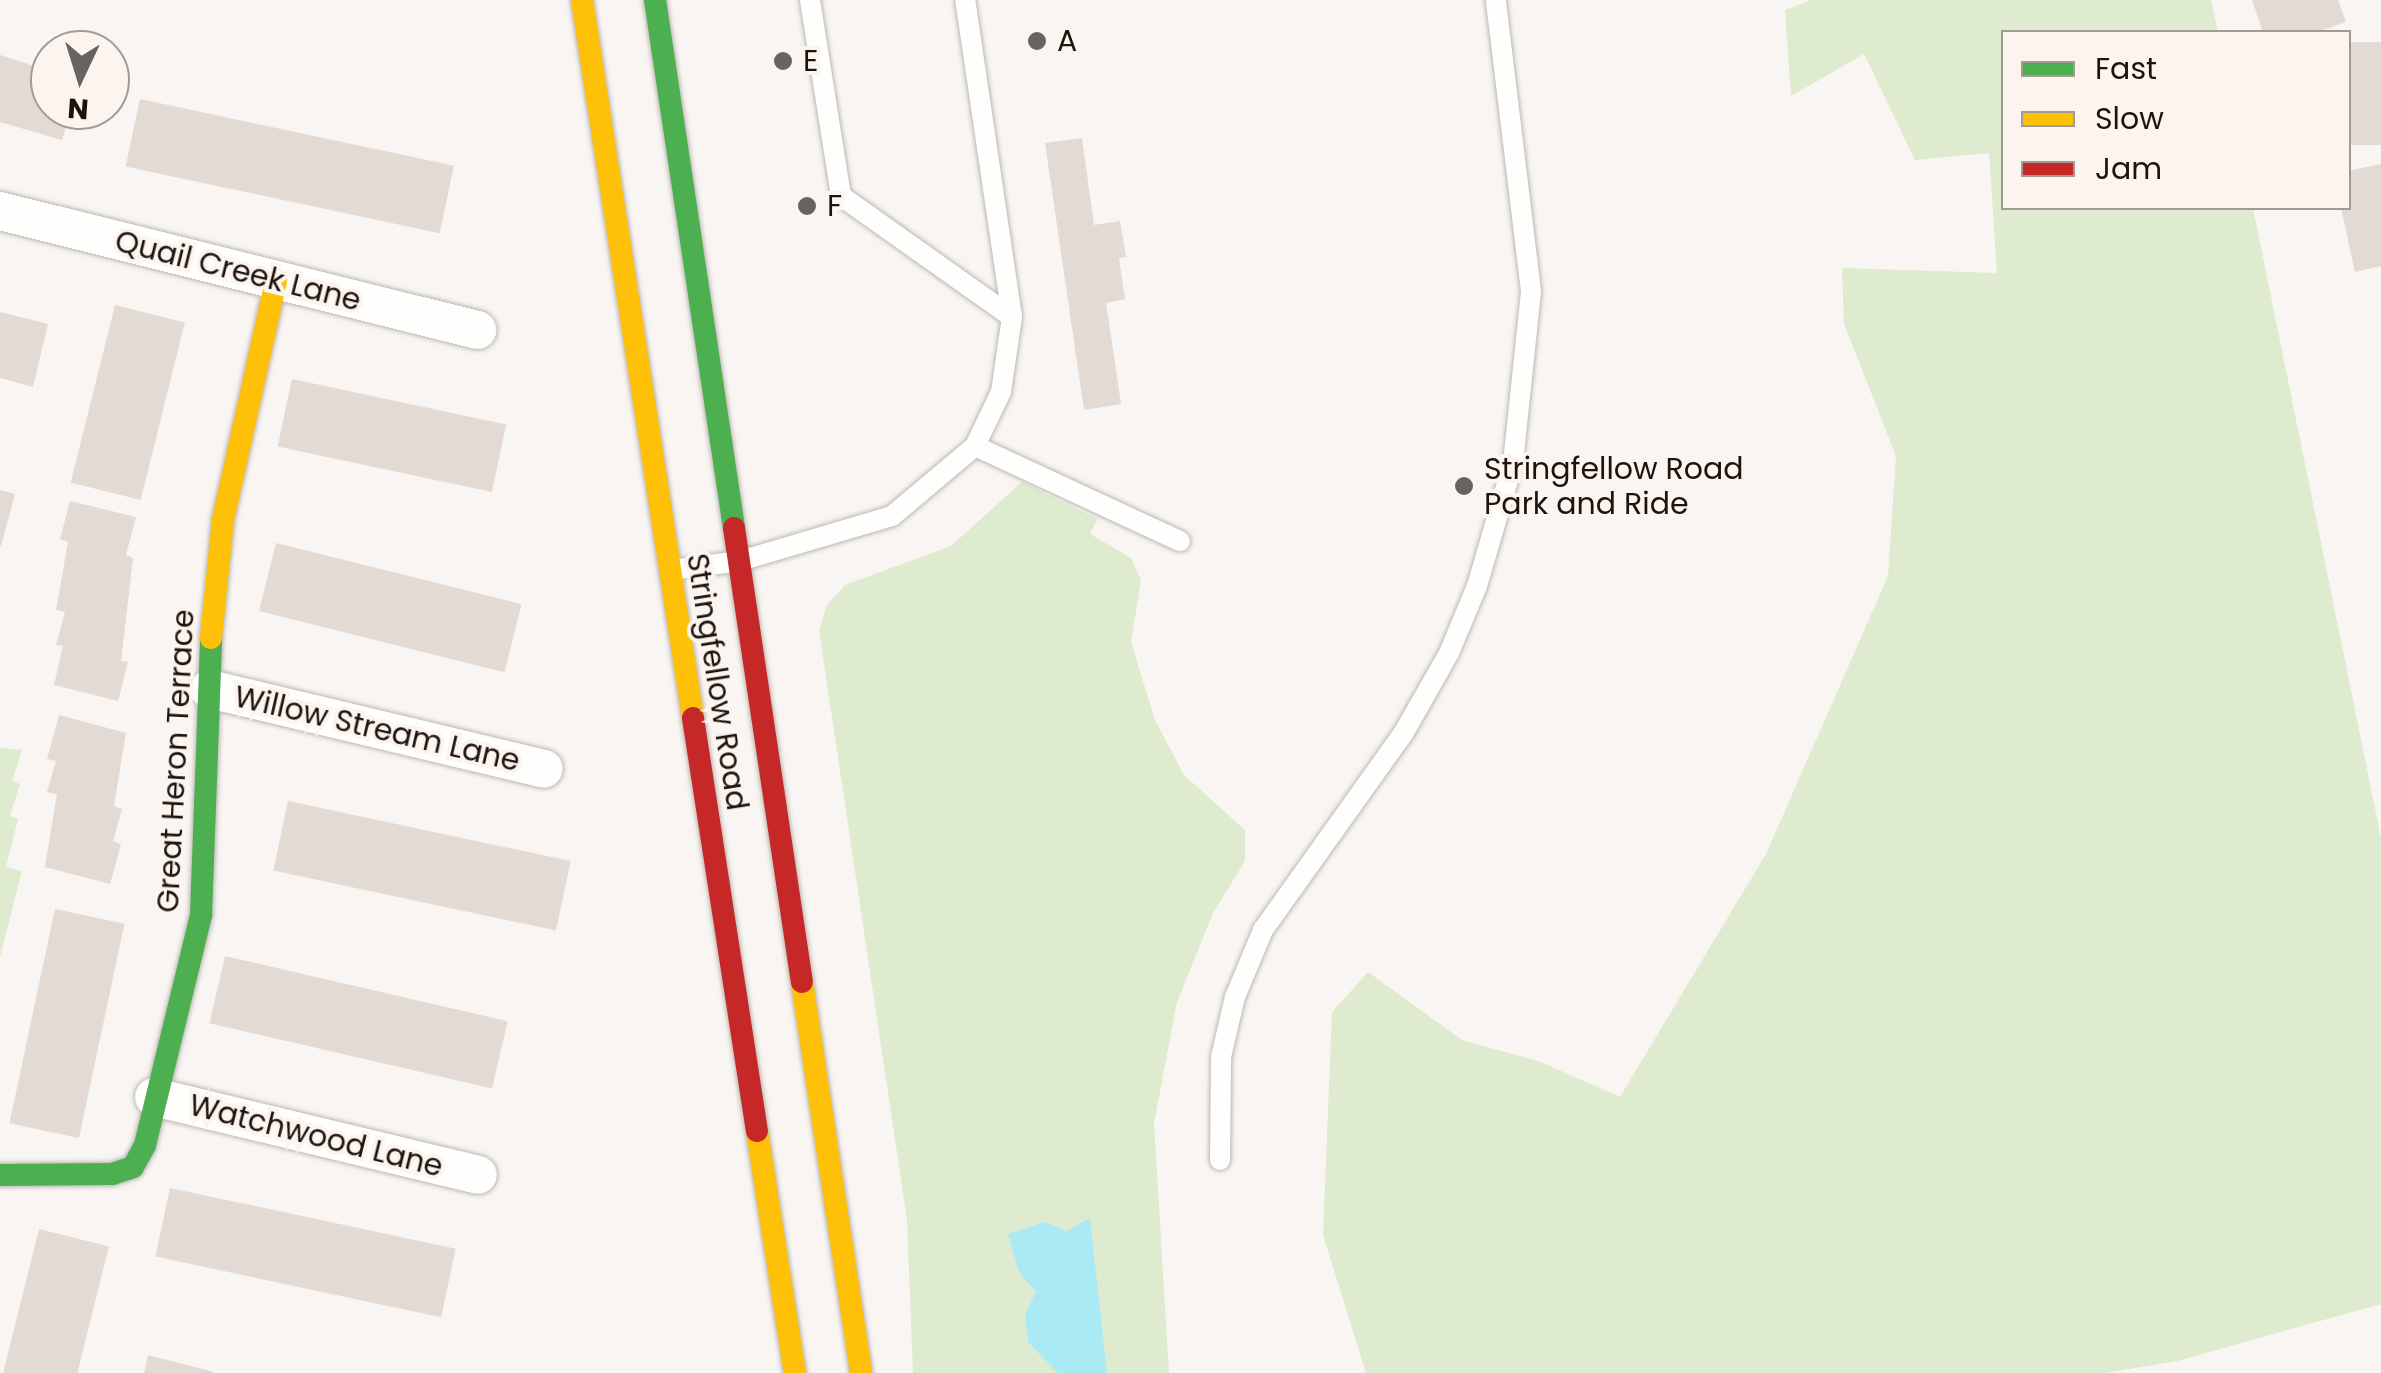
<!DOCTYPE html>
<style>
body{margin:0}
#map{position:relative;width:2381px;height:1373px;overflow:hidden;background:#f8f5f2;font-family:Poppins,sans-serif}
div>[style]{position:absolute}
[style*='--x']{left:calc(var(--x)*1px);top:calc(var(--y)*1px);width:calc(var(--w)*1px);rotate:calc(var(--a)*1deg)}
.green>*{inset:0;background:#deebce}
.water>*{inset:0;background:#a9eaf5}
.building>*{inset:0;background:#e2dad3;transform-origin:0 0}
.roads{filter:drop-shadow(0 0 2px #bdb8b4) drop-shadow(0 0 2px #bdb8b4)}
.lane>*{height:20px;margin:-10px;padding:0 10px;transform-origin:10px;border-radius:10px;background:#fefefd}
.street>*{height:38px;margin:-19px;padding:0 19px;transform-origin:19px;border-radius:19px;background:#fefefd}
.fast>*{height:22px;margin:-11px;padding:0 11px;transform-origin:11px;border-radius:11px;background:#4caf50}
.slow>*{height:22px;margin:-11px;padding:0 11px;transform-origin:11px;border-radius:11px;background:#ffc107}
.jam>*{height:22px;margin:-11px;padding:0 11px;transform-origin:11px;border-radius:11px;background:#c62828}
.dots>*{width:28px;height:28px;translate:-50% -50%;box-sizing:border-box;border:5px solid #fcf4ee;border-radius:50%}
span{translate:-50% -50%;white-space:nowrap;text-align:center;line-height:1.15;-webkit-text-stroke:8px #fcf4ee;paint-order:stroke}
.poi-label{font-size:30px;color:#1b140f}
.left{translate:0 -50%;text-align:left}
.street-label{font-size:30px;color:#1b140f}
.legend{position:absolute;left:2001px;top:30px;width:350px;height:180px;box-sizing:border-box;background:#fcf4ee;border:2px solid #a29a95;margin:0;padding:12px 18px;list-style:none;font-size:30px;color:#1b140f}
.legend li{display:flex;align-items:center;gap:20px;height:50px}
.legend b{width:50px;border:2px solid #a29a95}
.north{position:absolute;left:30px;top:30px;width:100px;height:100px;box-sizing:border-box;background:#fcf4ee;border:2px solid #a29a95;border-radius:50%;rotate:184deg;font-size:28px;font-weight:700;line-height:40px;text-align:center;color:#1b140f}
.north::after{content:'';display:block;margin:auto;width:35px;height:45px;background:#68635e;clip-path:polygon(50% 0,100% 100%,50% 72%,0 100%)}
</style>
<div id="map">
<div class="green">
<div style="clip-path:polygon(1811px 0,2211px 0,2218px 32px,2004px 32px,2004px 208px,2253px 208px,2381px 838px,2381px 1304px,2177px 1361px,2105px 1373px,1366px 1373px,1323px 1235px,1332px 1012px,1368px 972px,1462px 1040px,1541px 1062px,1620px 1097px,1766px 854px,1888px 576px,1896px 456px,1844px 324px,1842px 268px,1997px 273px,1989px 153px,1915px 160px,1864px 54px,1791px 96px,1785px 10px)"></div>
<div style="clip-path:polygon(1022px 482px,1097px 519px,1090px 534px,1131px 558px,1141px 580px,1131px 642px,1155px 720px,1184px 775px,1245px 830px,1245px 861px,1213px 913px,1177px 1002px,1154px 1123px,1169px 1373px,913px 1373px,907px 1220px,819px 630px,827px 605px,845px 585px,951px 546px)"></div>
<div style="clip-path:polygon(0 748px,22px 750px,12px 781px,20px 784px,10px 816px,18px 819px,6px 867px,22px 871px,0 957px)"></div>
</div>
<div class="water">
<div style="clip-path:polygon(1090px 1218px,1107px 1373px,1058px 1373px,1028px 1342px,1025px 1314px,1036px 1292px,1019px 1272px,1008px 1234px,1045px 1222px,1066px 1231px)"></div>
</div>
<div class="building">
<div style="clip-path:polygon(2252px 0,2338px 0,2346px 22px,2317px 32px,2263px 32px)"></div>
<div style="left:2381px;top:42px;width:103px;height:34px;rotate:90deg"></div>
<div style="clip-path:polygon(0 55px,50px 71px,50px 110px,71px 110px,62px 140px,0 122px)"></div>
<div style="left:140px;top:99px;width:321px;height:69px;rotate:12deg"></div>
<div style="clip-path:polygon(1082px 138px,1094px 225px,1120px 221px,1126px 257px,1119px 258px,1125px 299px,1106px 303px,1121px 404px,1084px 410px,1045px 143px)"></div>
<div style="clip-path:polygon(2381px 164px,2381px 266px,2355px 272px,2341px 208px,2348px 208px,2348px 171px)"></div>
<div style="left:115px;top:305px;width:72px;height:183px;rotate:14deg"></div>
<div style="clip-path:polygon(0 312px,48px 324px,33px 387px,0 378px)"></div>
<div style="left:292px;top:379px;width:219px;height:69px;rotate:12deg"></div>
<div style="clip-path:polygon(0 490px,15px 494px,1px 546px,0 546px)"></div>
<div style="clip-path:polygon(70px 501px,136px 517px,126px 555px,133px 558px,121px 661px,128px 662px,118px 701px,54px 685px,63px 646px,56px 645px,65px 612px,56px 610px,68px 542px,60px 539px)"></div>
<div style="left:276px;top:543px;width:253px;height:70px;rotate:14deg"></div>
<div style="clip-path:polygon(59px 715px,126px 733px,114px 806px,122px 809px,113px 841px,121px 844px,110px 884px,45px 867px,57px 794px,47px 792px,56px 761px,47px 759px)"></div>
<div style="left:288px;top:801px;width:289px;height:71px;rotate:12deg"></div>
<div style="left:55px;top:909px;width:71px;height:219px;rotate:12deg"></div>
<div style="left:225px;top:956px;width:290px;height:69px;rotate:13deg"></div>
<div style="left:170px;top:1188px;width:292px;height:70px;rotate:12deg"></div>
<div style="left:39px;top:1229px;width:72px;height:148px;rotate:14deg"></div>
<div style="clip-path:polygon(148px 1355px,214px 1372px,213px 1373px,144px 1373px)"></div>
</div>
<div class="roads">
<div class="lane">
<div style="--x:810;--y:0;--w:198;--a:81"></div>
<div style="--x:841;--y:196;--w:209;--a:35.3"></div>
<div style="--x:975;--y:446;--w:226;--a:24.9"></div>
<div style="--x:671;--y:570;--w:70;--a:-7.4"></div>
<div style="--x:740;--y:561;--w:159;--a:-16.5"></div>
<div style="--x:892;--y:516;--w:109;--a:-40.1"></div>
<div style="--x:975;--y:446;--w:60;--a:-64.3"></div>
<div style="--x:1001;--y:392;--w:76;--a:-81.7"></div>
<div style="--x:1012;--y:317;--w:320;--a:-98.4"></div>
<div style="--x:1220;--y:1160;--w:103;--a:-89.4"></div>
<div style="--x:1221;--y:1057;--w:62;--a:-76.9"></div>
<div style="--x:1235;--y:997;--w:73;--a:-67.3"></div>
<div style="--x:1263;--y:930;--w:241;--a:-54.5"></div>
<div style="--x:1403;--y:734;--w:93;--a:-60.4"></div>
<div style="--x:1449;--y:653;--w:73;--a:-67.3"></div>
<div style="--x:1477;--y:586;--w:128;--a:-73.7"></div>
<div style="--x:1513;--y:463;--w:173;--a:-84"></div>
<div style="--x:1531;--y:291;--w:293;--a:-96.9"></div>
</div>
<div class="street">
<div style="--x:0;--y:211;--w:492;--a:14"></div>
<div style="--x:209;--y:689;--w:344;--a:13.4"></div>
<div style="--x:154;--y:1097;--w:333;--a:13.5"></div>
</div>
<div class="fast">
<div style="--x:655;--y:0;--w:534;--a:81.49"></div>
<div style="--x:0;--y:1175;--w:112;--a:-0.5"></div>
<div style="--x:112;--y:1174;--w:22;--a:-18"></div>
<div style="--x:133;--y:1167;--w:25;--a:-61"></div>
<div style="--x:145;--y:1145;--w:237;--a:-76.3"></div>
<div style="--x:201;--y:915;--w:277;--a:-87.9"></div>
</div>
<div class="slow">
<div style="--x:582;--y:0;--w:727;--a:81.21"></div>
<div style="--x:211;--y:638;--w:119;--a:-84.2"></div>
<div style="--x:223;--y:520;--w:246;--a:-77.5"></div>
<div style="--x:802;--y:982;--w:395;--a:81.4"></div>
<div style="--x:757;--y:1131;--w:245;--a:81.1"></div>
</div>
<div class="jam">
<div style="--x:734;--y:528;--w:459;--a:81.5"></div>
<div style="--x:693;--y:718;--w:418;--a:81.2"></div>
</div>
</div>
<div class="dots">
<div style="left:1037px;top:41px;background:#68635e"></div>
<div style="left:783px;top:61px;background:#68635e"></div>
<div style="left:807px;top:206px;background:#68635e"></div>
<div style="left:1464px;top:486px;background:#68635e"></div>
</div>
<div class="poi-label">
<span class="left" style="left:1057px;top:41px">A</span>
<span class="left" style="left:803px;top:61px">E</span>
<span class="left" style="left:827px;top:206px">F</span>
<span class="left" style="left:1484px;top:486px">Stringfellow Road<br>Park and Ride</span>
</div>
<div class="street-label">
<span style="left:238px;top:271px;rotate:14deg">Quail Creek Lane</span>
<span style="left:717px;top:682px;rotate:81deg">Stringfellow Road</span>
<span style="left:377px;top:729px;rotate:13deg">Willow Stream Lane</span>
<span style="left:176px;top:761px;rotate:-87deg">Great Heron Terrace</span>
<span style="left:316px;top:1136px;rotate:14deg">Watchwood Lane</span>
</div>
<ul class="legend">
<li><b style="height:12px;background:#4caf50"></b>Fast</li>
<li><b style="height:12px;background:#ffc107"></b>Slow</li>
<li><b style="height:12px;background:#c62828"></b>Jam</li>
</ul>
<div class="north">N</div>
</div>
